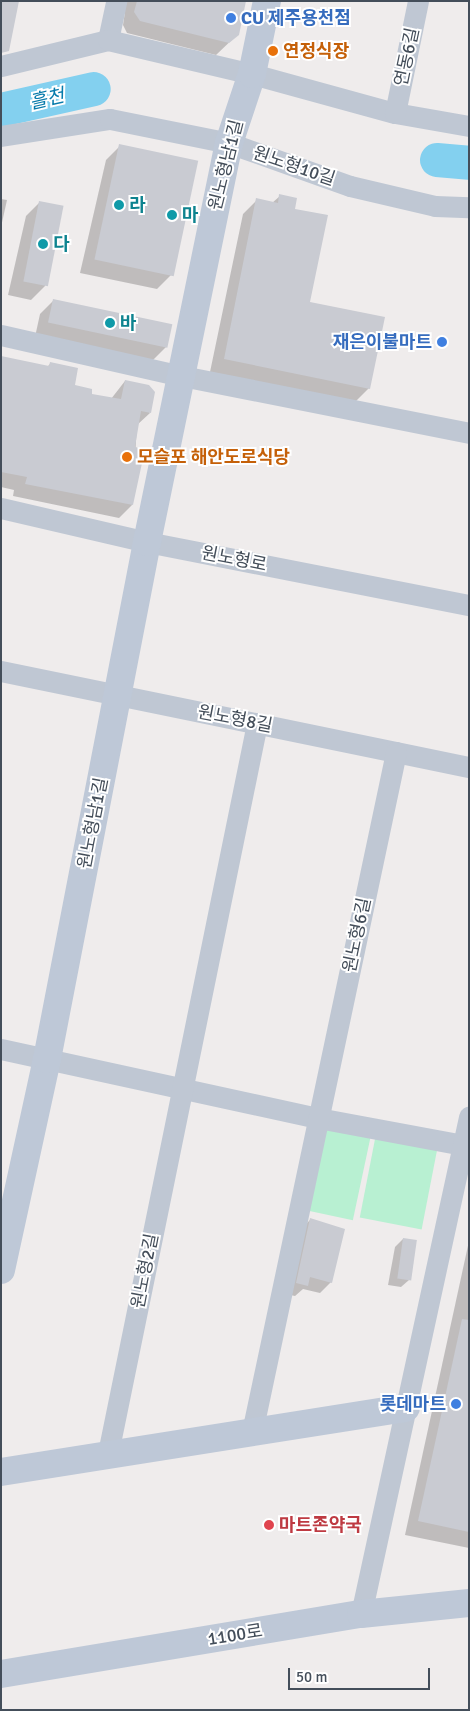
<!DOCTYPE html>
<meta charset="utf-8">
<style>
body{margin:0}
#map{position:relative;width:470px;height:1711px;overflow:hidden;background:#efecec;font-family:Signika,"Noto Sans KR",sans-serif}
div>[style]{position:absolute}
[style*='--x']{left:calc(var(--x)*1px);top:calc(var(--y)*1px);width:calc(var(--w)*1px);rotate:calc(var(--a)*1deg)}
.green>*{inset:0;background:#b8f0d2;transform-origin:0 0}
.shadow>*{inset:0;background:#0003}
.river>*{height:34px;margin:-17px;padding:0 17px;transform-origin:17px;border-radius:17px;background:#83d0ef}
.building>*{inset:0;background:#c9cbd2;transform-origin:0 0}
.street>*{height:21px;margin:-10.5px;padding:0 10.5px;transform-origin:10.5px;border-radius:10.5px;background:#bfc7d3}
.secondary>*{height:28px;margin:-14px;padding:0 14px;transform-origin:14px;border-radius:14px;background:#bec8d7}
.dots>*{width:14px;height:14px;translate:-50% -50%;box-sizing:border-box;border:2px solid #fff;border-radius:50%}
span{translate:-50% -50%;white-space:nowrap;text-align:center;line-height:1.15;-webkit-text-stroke:4px #fff;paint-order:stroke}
.shop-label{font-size:18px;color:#366cbe;font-weight:700}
.left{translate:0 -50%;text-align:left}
.right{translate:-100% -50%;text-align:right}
.food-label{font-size:18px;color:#c56008;font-weight:700}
.street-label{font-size:18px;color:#444e5a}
.culture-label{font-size:18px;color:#0d838f;font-weight:700}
.health-label{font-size:18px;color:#be3a42;font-weight:700}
.water-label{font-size:19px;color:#077bab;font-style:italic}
.frame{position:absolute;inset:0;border:2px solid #444e5a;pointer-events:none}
.scale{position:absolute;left:288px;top:1668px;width:142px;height:22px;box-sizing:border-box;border:2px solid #444e5a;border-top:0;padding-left:6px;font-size:15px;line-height:18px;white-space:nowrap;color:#444e5a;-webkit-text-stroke:4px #fff;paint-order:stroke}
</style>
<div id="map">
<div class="green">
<div style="left:323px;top:1125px;width:49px;height:87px;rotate:12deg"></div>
<div style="left:376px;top:1134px;width:63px;height:85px;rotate:11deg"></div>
</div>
<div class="shadow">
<div style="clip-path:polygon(119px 1px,245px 1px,238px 34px,216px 55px,127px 33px,123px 25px,125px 12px,117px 10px)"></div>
<div style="clip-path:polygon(120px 146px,171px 275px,157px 289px,80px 273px,106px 160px)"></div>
<div style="clip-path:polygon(280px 196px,293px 210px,309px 303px,369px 388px,355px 402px,210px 372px,243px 214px,257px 200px,272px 203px)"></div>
<div style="clip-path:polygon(1px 199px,7px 200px,1px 227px)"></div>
<div style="clip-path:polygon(40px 202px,62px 207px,45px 286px,31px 300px,8px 295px,26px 216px)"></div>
<div style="clip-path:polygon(54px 300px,166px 347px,152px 361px,35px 337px,40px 314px)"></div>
<div style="clip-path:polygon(1px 357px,47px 367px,50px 364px,73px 386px,90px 395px,111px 399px,125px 381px,150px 413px,137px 425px,132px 505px,119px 518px,13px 496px,14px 490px,1px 487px)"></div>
<div style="clip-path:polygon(311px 1219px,331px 1282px,320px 1293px,303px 1289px,295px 1296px,286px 1294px,300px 1230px)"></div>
<div style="clip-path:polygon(403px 1239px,409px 1280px,401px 1287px,388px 1285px,395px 1247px)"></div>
<div style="clip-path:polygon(469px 1241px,469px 1548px,405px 1535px)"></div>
</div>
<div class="river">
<div style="--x:1;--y:110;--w:95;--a:-12.7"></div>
<div style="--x:437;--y:160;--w:32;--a:5"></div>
</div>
<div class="building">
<div style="clip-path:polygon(1px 1px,19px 1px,9px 51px,1px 53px)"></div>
<div style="clip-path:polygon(137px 1px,246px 1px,239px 35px,229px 43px,140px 21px,134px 12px)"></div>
<div style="left:119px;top:144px;width:81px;height:118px;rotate:12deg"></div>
<div style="clip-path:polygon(279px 194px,297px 198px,295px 209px,328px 215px,310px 302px,385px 317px,370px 389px,224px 359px,256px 198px,278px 203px)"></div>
<div style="left:39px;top:201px;width:25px;height:82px;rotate:11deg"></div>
<div style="left:53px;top:299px;width:122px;height:24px;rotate:12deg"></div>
<div style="clip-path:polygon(1px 356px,49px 366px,50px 362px,78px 368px,75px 385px,92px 389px,92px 394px,121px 399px,125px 380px,149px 385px,155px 392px,151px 413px,141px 411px,135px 447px,145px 449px,133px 505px,25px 484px,27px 477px,1px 472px)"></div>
<div style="clip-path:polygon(310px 1218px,345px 1229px,332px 1283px,310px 1277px,308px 1286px,296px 1283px)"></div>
<div style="left:403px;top:1238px;width:14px;height:41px;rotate:8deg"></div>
<div style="clip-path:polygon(462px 1319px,469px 1320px,469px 1532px,418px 1521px)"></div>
</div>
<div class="street">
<div style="--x:108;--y:40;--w:40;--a:-78"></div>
<div style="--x:1;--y:66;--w:110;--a:-13.7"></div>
<div style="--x:108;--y:40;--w:148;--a:13.3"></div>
<div style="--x:252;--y:74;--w:148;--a:15.3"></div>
<div style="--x:395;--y:113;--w:75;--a:10"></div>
<div style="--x:395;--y:113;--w:114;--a:-78.4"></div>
<div style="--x:1;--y:136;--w:110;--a:-8.9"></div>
<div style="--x:110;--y:119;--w:121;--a:11.4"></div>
<div style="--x:229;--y:143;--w:128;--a:19.6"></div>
<div style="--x:350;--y:186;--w:87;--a:13.2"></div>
<div style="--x:435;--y:206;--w:34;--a:2"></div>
<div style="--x:1;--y:335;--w:186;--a:12.8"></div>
<div style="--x:182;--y:376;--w:293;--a:11.2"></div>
<div style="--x:1;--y:508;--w:150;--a:13.1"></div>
<div style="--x:147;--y:542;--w:328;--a:11.1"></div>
<div style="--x:1;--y:671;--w:478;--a:11.6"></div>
<div style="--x:1;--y:1049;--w:324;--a:12.3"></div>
<div style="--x:318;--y:1118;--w:154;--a:10.5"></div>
<div style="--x:252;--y:1432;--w:695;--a:-78.04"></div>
<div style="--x:108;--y:1453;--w:745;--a:-78.46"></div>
<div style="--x:361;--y:1614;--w:509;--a:-77.74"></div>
</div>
<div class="secondary">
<div style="--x:1;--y:1270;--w:216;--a:-77.7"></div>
<div style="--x:47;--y:1059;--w:527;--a:-79.05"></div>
<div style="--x:147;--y:542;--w:407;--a:-78.4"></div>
<div style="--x:229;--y:143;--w:73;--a:-71.6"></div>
<div style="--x:252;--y:74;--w:75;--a:-78.4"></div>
<div style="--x:1;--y:1472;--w:410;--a:-9"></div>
<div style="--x:1;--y:1674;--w:365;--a:-9.5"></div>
<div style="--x:361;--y:1614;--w:109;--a:-5.8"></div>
</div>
<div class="dots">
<div style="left:231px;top:18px;background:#3f7fe0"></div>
<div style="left:273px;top:51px;background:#e8710a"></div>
<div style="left:119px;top:205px;background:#0f9aa8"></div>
<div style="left:172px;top:215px;background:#0f9aa8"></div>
<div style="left:43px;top:244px;background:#0f9aa8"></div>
<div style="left:110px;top:323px;background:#0f9aa8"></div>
<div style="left:442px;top:342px;background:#3f7fe0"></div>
<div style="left:127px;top:457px;background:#e8710a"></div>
<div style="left:456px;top:1404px;background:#3f7fe0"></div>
<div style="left:269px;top:1525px;background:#e0444e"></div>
</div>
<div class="shop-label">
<span class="left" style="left:241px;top:18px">CU 제주용천점</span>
<span class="right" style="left:432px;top:342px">재은이불마트</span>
<span class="right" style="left:446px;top:1404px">롯데마트</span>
</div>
<div class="food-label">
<span class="left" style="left:283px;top:51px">연정식장</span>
<span class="left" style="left:137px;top:457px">모슬포 해안도로식당</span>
</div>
<div class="street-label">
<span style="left:407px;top:57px;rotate:-78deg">연동6길</span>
<span style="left:226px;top:165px;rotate:-76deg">원노형남1길</span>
<span style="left:294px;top:166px;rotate:19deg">원노형10길</span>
<span style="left:234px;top:559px;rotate:11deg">원노형로</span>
<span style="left:235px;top:719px;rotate:11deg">원노형8길</span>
<span style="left:93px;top:823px;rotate:-79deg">원노형남1길</span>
<span style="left:357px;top:935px;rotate:-78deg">원노형6길</span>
<span style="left:145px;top:1271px;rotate:-79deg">원노형2길</span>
<span style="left:235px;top:1635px;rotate:-9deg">1100로</span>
</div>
<div class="culture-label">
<span class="left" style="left:129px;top:205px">라</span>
<span class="left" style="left:182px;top:215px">마</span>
<span class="left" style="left:53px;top:244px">다</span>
<span class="left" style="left:120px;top:323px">바</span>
</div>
<div class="health-label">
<span class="left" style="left:279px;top:1525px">마트존약국</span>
</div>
<div class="water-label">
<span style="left:47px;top:100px;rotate:-13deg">흘천</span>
</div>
<div class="frame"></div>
<div class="scale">50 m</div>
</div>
